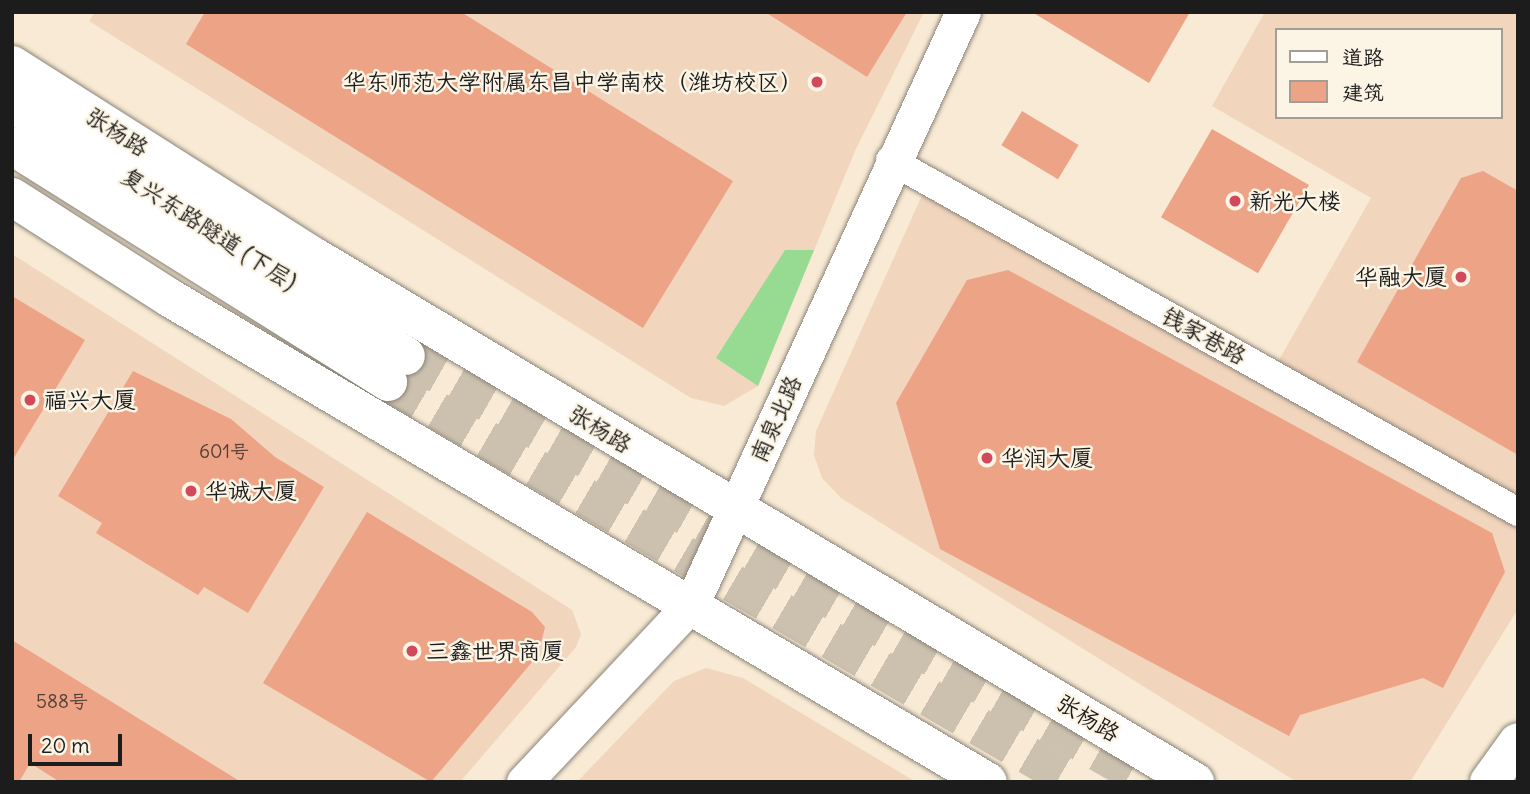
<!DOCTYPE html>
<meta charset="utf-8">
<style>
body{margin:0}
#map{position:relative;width:1530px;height:794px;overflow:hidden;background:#f8ead4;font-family:Delius,"LXGW WenKai TC",sans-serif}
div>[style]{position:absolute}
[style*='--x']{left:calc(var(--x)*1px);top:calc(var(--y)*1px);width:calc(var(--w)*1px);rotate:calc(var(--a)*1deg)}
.built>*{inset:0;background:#f1d5bd}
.green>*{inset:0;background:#97db93}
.building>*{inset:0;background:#eda385;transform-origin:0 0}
.secondary-tunnel>*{height:38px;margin-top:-19px;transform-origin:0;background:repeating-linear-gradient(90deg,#ccc1af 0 38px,transparent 0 57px)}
.roads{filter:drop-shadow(0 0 2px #8a8378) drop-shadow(0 0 2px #8a8378)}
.minor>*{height:28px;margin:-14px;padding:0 14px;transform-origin:14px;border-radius:14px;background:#fff}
.tertiary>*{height:35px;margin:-17.5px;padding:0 17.5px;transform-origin:17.5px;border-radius:17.5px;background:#fff}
.secondary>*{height:38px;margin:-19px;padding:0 19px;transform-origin:19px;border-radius:19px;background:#fff}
.primary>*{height:38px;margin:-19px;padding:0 19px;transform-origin:19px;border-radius:19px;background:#fff}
.dots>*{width:19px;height:19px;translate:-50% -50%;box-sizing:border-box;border:4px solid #fcf5e5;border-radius:50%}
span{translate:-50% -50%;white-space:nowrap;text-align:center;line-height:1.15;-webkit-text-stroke:5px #fcf5e5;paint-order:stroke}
.number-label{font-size:19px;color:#503e36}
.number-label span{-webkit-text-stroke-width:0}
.poi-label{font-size:23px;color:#1c1c1c}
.right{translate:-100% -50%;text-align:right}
.left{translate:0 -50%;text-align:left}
.street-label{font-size:23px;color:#1c1c1c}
.frame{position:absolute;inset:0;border:14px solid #1c1c1c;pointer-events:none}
.legend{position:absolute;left:1275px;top:28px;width:228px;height:91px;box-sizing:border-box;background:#fcf5e5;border:2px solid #a29e95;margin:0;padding:9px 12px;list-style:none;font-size:21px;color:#1c1c1c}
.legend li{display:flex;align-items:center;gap:14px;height:35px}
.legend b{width:35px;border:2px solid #a29e95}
.scale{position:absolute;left:28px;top:734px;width:94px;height:32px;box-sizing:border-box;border:4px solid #1c1c1c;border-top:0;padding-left:9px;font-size:21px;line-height:24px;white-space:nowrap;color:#1c1c1c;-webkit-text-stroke:5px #fcf5e5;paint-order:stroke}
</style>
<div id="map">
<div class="built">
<div style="clip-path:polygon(95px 12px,924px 12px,855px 151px,758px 386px,724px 406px,691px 398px,89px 21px)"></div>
<div style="clip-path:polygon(evenodd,1265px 12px,1518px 12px,1518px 609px,1410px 782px,1297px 782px,841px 498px,822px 478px,814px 455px,816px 431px,928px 182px,1271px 374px,1371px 198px,1212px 106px,1265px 12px,1276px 30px,1500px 30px,1500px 117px,1276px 117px,1276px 30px)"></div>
<div style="clip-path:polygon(12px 254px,572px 610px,581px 634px,576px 647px,460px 782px,12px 782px)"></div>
<div style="clip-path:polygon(706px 668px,743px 678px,916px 782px,577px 782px,674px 681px)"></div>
</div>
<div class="green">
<div style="clip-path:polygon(785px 250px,814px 250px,758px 386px,716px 358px)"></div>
</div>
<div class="building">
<div style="clip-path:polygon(205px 12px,461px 12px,733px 181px,643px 328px,186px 44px)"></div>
<div style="clip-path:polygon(765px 12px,907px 12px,867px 77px)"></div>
<div style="clip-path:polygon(1032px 12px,1190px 12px,1149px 83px)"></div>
<div style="left:1022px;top:111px;width:66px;height:40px;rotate:31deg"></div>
<div style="left:1212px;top:129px;width:112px;height:102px;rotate:30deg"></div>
<div style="clip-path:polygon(1483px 171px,1518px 191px,1518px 455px,1357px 362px,1461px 178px)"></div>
<div style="clip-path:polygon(1008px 270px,1492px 533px,1505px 572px,1443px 688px,1423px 678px,1300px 715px,1289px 736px,940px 549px,896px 403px,967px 280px)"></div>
<div style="clip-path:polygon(12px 296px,85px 340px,12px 461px)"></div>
<div style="clip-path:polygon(133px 371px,231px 419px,275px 457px,324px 487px,248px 613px,204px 587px,198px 595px,96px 533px,102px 523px,58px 496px)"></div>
<div style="clip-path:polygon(367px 512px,532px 612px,545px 627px,538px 655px,431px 782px,263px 683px)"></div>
<div style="clip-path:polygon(12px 640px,241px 782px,60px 782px,30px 763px,19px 782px,12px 782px)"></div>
</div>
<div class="secondary-tunnel">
<div style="--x:406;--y:356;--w:857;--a:29.79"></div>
<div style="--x:388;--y:382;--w:794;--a:30.25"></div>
</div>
<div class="roads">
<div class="minor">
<div style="--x:890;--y:160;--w:720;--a:29.27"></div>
</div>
<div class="tertiary">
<div style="--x:524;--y:782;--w:245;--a:-46.8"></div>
<div style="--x:692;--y:603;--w:650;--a:-65.37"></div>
</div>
<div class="secondary">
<div style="--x:12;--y:65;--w:356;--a:32.4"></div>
<div style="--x:313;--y:256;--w:1027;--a:30.81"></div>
<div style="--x:12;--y:103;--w:468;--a:32.7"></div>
<div style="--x:12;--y:146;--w:444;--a:32.1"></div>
<div style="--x:12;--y:197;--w:188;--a:32.6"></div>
<div style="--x:170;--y:298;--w:950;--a:30.61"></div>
</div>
<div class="primary">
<div style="--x:1489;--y:782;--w:49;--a:-54.1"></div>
</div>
</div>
<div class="dots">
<div style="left:817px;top:82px;background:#d1495b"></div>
<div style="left:1235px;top:201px;background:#d1495b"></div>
<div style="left:1461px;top:277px;background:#d1495b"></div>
<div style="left:30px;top:400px;background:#d1495b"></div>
<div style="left:987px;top:458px;background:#d1495b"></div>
<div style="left:191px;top:491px;background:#d1495b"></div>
<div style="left:412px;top:651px;background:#d1495b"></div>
</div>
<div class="number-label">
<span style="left:224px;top:452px">601号</span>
<span style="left:62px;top:702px">588号</span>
</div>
<div class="poi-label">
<span class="right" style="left:803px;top:82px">华东师范大学附属东昌中学南校（潍坊校区）</span>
<span class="left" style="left:1249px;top:201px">新光大楼</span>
<span class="right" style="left:1447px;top:277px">华融大厦</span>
<span class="left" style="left:44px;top:400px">福兴大厦</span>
<span class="left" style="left:1001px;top:458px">华润大厦</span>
<span class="left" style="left:205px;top:491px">华诚大厦</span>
<span class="left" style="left:426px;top:651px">三鑫世界商厦</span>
</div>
<div class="street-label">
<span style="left:117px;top:132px;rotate:33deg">张杨路</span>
<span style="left:209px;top:229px;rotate:33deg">复兴东路隧道 (下层)</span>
<span style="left:1204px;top:336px;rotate:29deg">钱家巷路</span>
<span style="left:776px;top:419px;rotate:-66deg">南泉北路</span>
<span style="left:600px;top:429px;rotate:32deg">张杨路</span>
<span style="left:1088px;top:718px;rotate:31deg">张杨路</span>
</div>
<div class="frame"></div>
<ul class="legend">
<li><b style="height:9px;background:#fff"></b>道路</li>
<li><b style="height:19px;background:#eda385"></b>建筑</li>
</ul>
<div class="scale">20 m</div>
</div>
